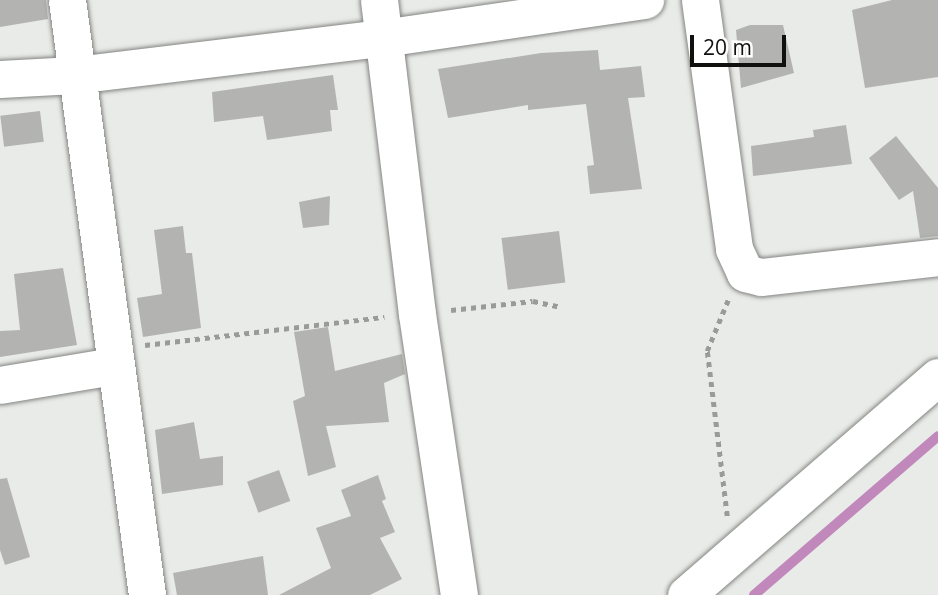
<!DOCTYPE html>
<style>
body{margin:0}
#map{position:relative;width:938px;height:595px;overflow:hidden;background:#e9ebe8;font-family:"Open Sans",sans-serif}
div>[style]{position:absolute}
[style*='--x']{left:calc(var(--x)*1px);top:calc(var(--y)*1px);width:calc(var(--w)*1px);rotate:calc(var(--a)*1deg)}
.stream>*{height:10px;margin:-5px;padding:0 5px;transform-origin:5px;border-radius:5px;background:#c189bb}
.building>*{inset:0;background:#b3b4b1;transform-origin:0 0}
.path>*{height:4.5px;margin-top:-2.25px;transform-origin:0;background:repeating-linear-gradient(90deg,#999b98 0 5px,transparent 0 10px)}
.roads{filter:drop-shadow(0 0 2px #848582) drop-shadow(0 0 2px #848582)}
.street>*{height:37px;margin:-18.5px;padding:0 18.5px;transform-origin:18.5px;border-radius:18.5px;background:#fff}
span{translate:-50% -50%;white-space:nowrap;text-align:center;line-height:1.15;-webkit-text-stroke:5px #fff;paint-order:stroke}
.scale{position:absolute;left:690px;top:35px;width:96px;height:32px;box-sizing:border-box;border:4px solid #10100f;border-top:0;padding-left:9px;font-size:21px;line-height:24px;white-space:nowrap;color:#10100f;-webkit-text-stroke:5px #fff;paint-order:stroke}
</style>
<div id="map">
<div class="stream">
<div style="--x:754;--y:595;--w:243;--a:-40.8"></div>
</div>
<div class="building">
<div style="clip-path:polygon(0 0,46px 0,48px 19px,0 27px)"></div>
<div style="clip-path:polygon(892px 0,938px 0,938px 77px,865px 88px,852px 10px)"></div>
<div style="clip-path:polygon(750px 25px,783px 25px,794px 73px,741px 88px,736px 30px)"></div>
<div style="clip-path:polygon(598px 50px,600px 70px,641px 66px,645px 97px,628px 98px,642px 189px,590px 194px,587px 166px,594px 165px,586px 104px,528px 110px,528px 105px,448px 118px,438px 69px,541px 53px)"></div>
<div style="clip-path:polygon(333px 75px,338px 110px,330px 110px,332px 131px,267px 140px,263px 116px,214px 122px,212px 92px)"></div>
<div style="left:40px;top:111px;width:31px;height:40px;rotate:83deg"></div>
<div style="clip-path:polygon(846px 125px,852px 164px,753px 176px,751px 146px,814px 137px,813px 130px)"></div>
<div style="clip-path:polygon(896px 136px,938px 188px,938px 236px,920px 238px,913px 191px,899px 200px,869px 158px)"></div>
<div style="clip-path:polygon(330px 196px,329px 225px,303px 228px,299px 202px)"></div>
<div style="clip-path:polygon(183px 226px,186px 253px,192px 253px,201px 328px,143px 337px,137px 298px,162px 294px,154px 230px)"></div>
<div style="left:559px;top:231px;width:52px;height:58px;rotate:83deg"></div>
<div style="clip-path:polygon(63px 268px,77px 345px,0 357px,0 331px,20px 330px,14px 274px)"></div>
<div style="clip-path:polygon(328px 327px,335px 371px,402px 354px,405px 374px,384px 383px,389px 422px,326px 426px,336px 467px,308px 476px,293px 401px,305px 396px,294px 332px)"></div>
<div style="clip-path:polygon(194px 422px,200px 459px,223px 456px,223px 485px,162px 494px,155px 430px)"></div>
<div style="left:279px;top:470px;width:33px;height:34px;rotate:70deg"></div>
<div style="clip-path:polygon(378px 475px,386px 499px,382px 501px,395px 532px,380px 538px,402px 579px,370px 595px,279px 595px,331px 568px,316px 528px,351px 516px,341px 490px)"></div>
<div style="clip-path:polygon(7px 478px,30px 557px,5px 565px,0 550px,0 479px)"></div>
<div style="clip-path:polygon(263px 556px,268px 595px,177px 595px,173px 573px)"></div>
</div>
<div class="path">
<div style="--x:451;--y:310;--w:82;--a:-6.3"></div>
<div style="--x:533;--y:301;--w:29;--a:12"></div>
<div style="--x:145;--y:345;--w:241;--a:-6.7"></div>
<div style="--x:727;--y:516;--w:166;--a:-96.9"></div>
<div style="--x:707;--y:351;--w:55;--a:-67.6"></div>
</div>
<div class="roads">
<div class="street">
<div style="--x:67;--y:0;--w:600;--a:82.34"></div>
<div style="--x:379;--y:0;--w:316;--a:83.1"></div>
<div style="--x:417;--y:314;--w:284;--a:81.5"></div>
<div style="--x:700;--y:0;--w:251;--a:82.2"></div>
<div style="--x:734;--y:249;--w:26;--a:65"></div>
<div style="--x:745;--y:273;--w:16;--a:14"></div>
<div style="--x:761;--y:277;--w:178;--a:-6.4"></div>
<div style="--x:0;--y:79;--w:75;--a:-3.1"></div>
<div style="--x:75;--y:75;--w:310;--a:-6.9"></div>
<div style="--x:383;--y:38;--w:265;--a:-8.3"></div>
<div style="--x:0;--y:385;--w:116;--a:-9.5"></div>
<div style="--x:686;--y:595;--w:333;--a:-40.9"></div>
</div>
</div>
<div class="scale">20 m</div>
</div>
